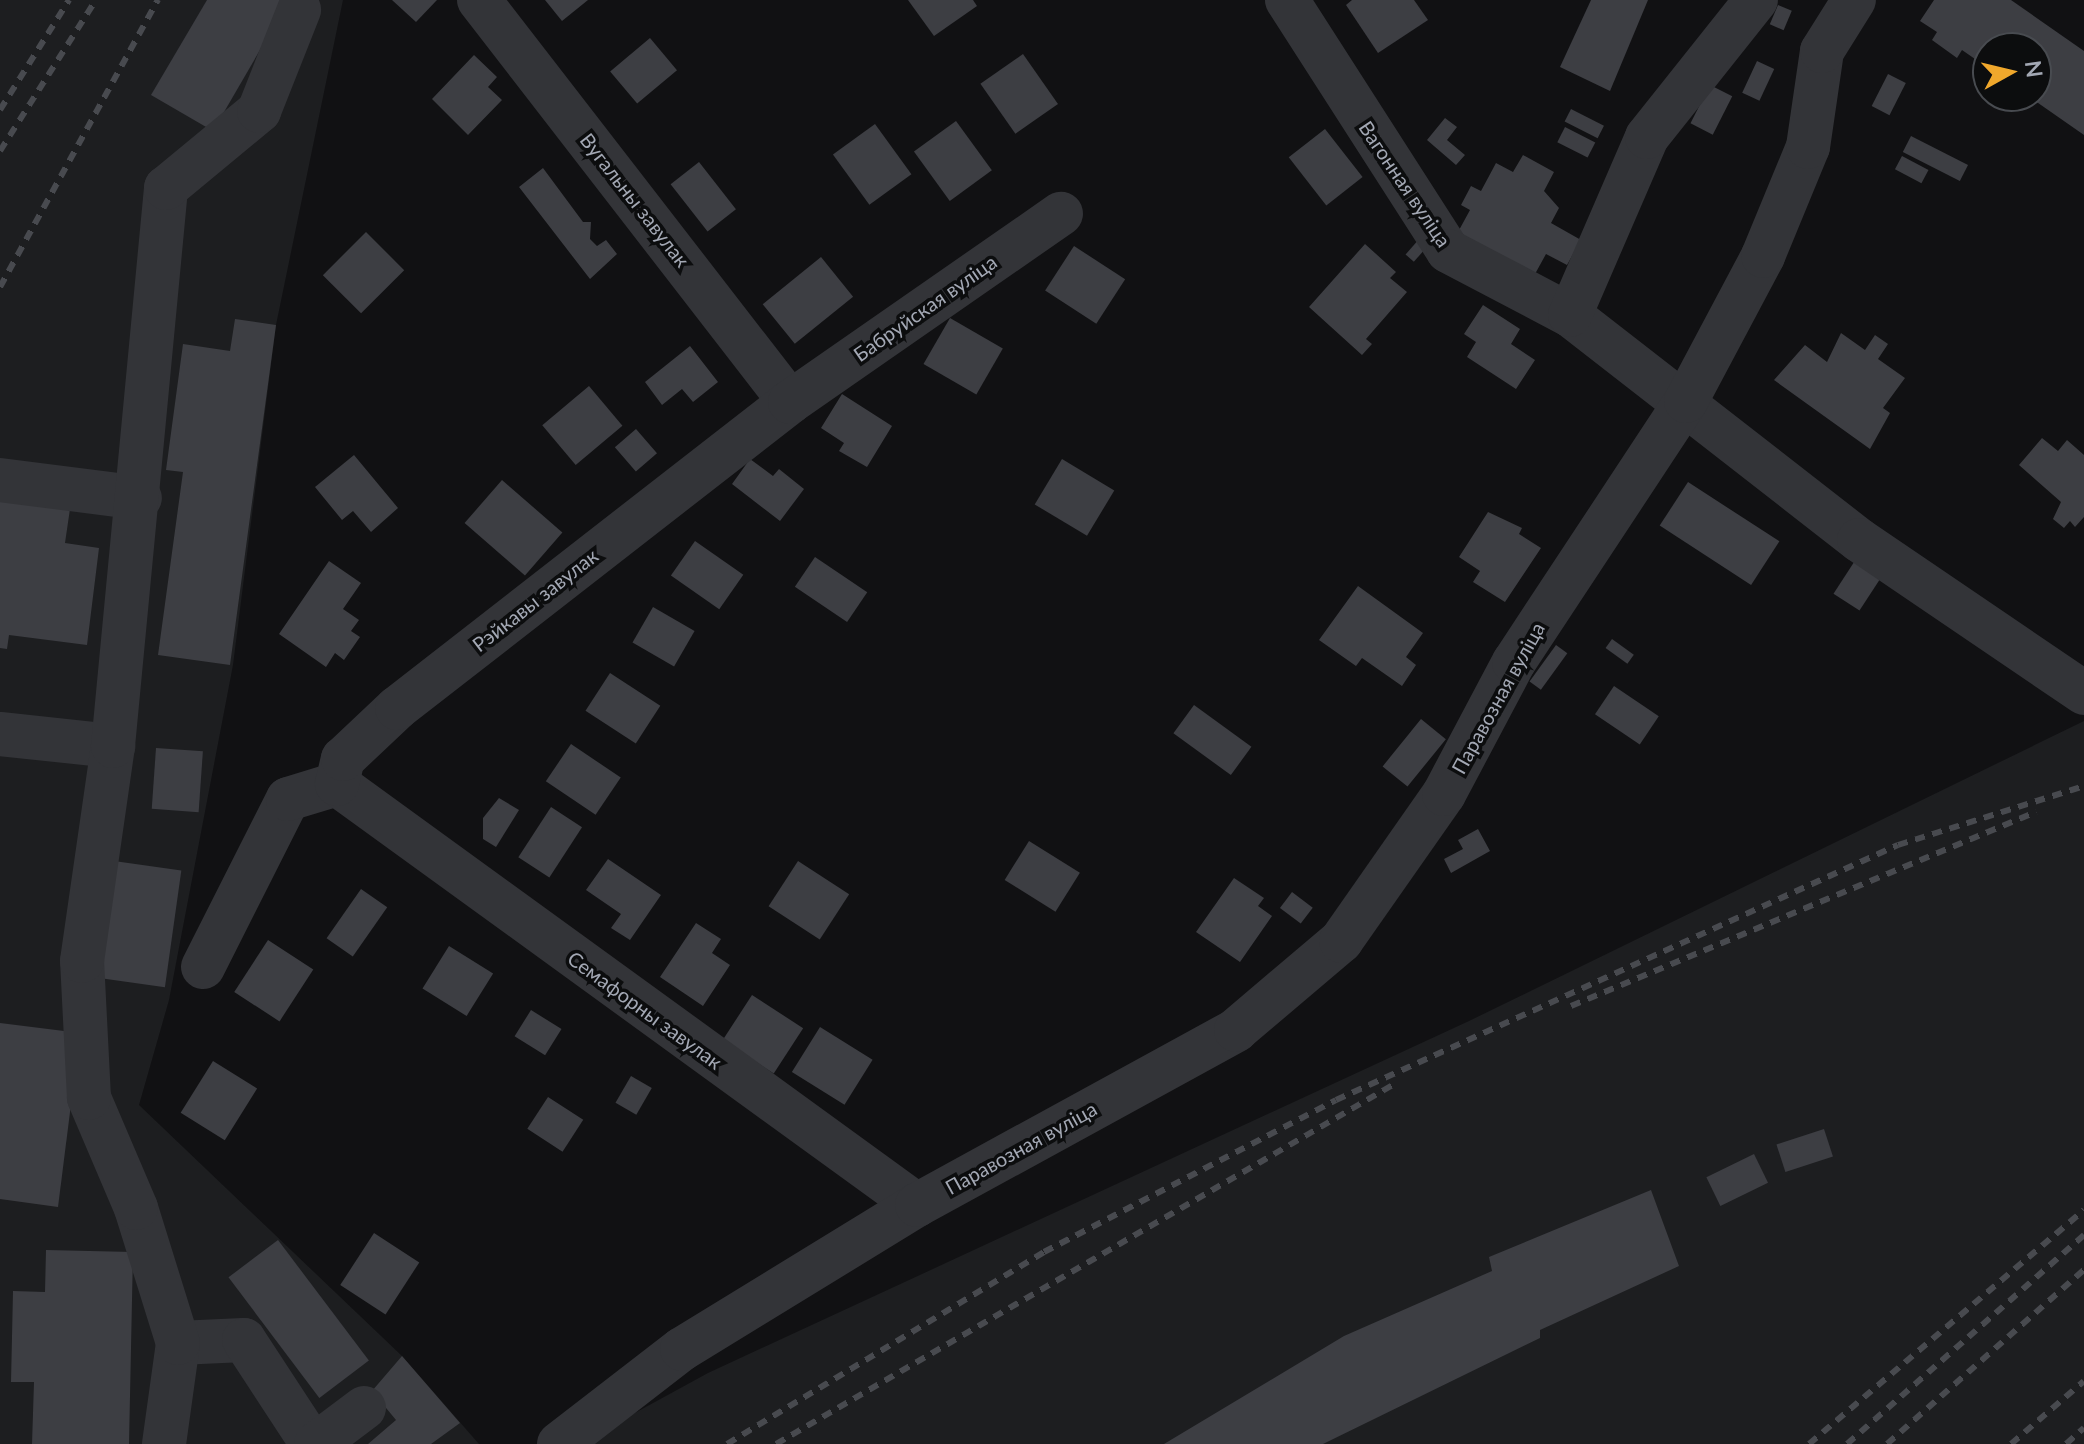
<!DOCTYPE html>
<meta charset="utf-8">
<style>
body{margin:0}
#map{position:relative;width:2084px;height:1444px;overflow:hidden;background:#111113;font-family:Lato,sans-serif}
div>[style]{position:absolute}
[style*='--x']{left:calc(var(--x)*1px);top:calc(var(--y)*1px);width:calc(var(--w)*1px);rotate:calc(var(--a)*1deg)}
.built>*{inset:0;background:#1d1e20}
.building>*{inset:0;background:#3d3e43;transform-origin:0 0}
.minor>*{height:44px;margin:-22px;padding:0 22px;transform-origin:22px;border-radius:22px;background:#333438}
.rail>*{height:6px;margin-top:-3px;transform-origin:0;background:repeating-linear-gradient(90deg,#484a4f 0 10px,transparent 0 18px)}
span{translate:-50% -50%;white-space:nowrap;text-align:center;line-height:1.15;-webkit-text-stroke:7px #0c0d0e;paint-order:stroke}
.street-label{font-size:20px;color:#a3a8b4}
.north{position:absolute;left:1972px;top:32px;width:80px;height:80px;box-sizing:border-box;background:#0c0d0e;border:2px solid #484b50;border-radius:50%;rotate:82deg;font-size:22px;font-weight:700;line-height:32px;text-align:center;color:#a3a8b4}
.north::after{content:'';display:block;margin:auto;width:28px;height:36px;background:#f0a82c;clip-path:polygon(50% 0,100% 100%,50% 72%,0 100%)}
</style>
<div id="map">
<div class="built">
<div style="clip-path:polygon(0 0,343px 0,276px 325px,233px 665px,169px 1000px,139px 1105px,402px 1356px,479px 1444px,0 1444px)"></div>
<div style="clip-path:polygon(2084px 721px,2084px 1444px,578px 1444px,708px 1373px,1469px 1021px)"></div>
</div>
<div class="building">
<div style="clip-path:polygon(207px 0,289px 0,213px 131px,151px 95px)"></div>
<div style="clip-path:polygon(392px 0,437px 0,416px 22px)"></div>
<div style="clip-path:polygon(545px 0,588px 0,562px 21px)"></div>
<div style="clip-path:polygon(908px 0,973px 0,977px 6px,934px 36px)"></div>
<div style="clip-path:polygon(1352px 0,1414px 0,1428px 20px,1378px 53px,1346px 5px)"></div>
<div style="clip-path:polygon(1591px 0,1648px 0,1610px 91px,1560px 67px)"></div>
<div style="clip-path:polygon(1934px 0,2011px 0,2084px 51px,2084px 135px,2028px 96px,2036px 96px,2036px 48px,1988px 48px,1988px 68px,1962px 50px,1957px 58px,1932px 40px,1937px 32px,1920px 21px)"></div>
<div style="left:1778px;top:5px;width:15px;height:21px;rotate:23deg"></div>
<div style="left:650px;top:38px;width:42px;height:52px;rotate:50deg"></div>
<div style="left:1023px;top:54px;width:61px;height:52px;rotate:55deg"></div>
<div style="clip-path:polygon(474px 55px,497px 77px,488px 87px,502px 100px,468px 135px,432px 99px)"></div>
<div style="left:1757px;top:61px;width:19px;height:35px;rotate:25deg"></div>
<div style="left:1888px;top:74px;width:20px;height:36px;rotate:27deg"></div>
<div style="left:1710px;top:85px;width:25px;height:43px;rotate:27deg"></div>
<div style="left:1571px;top:109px;width:37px;height:14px;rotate:27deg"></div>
<div style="clip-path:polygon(1445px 118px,1457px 127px,1447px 140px,1465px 155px,1456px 165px,1427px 140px)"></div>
<div style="left:956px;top:121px;width:61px;height:52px;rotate:54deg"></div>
<div style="left:875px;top:124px;width:62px;height:52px;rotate:54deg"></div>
<div style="left:1565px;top:127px;width:34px;height:17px;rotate:27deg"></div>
<div style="left:1325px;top:129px;width:61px;height:46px;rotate:52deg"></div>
<div style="left:1911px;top:136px;width:64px;height:18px;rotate:27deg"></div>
<div style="clip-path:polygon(1523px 155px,1554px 172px,1544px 191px,1559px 208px,1551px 223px,1581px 240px,1567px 265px,1546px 254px,1535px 274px,1458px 232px,1470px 210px,1461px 205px,1471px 186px,1481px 191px,1496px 163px,1513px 172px)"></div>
<div style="left:1902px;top:156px;width:30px;height:15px;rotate:28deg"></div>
<div style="left:699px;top:162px;width:60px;height:36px;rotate:52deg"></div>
<div style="clip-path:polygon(543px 168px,583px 222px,591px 222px,590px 239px,597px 246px,606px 240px,617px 254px,590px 279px,519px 187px)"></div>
<div style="left:366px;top:232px;width:54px;height:61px;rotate:45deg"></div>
<div style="left:1420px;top:238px;width:11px;height:22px;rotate:41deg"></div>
<div style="clip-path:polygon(1365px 244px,1396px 272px,1390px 278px,1407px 292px,1366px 339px,1372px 344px,1362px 355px,1309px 307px)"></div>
<div style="left:1074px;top:246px;width:61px;height:53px;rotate:33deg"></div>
<div style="left:821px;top:257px;width:51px;height:75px;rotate:51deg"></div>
<div style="clip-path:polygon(1483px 305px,1520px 329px,1511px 344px,1535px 360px,1516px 389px,1467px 357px,1476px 342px,1464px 334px)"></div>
<div style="left:950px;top:318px;width:61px;height:53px;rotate:30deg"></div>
<div style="clip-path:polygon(235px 319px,276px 325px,230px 665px,158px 655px,183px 472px,166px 470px,183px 344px,230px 351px)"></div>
<div style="clip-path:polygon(1841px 333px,1865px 350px,1875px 335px,1888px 344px,1878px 359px,1905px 378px,1883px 408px,1890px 413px,1870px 449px,1774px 380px,1805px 345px,1827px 362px)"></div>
<div style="clip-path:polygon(690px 346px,718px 382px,693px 402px,682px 389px,662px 405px,645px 382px)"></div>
<div style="left:589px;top:386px;width:52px;height:61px;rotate:50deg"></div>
<div style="clip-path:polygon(842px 394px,892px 426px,867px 467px,839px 451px,844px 443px,821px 428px)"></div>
<div style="left:636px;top:429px;width:32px;height:28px;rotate:49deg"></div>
<div style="clip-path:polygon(2042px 438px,2058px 451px,2067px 440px,2084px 455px,2084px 517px,2075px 527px,2070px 521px,2064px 528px,2053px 519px,2061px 502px,2019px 465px)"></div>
<div style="clip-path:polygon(354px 455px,398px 508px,371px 532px,353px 511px,342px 520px,315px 487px)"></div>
<div style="clip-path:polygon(750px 459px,773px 476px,779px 469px,804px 489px,780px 521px,732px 484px)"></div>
<div style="left:1062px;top:459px;width:61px;height:53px;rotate:31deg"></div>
<div style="left:502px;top:480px;width:80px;height:57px;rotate:41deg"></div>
<div style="left:1688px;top:482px;width:109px;height:52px;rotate:33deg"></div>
<div style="clip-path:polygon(0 492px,71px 502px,65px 543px,99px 548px,87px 645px,9px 635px,7px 649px,0 648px)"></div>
<div style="clip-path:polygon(1488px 512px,1522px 528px,1519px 534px,1541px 548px,1505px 602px,1473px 582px,1480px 571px,1459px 557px)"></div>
<div style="left:695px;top:541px;width:59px;height:42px;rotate:35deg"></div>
<div style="left:1858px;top:556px;width:31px;height:45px;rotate:33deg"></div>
<div style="left:815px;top:557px;width:63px;height:36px;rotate:34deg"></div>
<div style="clip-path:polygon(329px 561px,361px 583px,343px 609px,359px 620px,351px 631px,360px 637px,344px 660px,335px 653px,326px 667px,279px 634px)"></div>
<div style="clip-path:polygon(1358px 586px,1423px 633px,1406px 657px,1416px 665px,1402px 686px,1362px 658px,1356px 666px,1319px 640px)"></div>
<div style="left:653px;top:607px;width:48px;height:41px;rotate:30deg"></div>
<div style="left:1612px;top:639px;width:27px;height:11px;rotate:36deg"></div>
<div style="left:1556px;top:645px;width:14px;height:45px;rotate:36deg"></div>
<div style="left:610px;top:673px;width:60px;height:45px;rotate:33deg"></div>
<div style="left:1614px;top:686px;width:54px;height:34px;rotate:34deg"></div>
<div style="left:1194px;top:705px;width:71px;height:35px;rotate:36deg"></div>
<div style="left:1421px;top:719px;width:32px;height:61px;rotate:39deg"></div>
<div style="left:571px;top:744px;width:60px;height:45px;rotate:34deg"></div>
<div style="left:156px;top:748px;width:47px;height:61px;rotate:4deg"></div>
<div style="clip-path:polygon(499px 798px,519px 810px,496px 847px,483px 839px,483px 818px)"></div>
<div style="left:551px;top:807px;width:37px;height:60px;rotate:33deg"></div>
<div style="clip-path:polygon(1478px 829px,1490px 851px,1451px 873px,1444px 859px,1463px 849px,1458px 840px)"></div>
<div style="left:1029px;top:841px;width:60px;height:46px;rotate:32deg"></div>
<div style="clip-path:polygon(608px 859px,661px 895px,630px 940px,611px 928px,621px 914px,586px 890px)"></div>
<div style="left:114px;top:861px;width:68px;height:118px;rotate:8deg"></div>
<div style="left:798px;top:861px;width:61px;height:54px;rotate:33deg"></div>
<div style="clip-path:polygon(1234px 878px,1264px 898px,1258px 906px,1272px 916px,1240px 962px,1196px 932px)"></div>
<div style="left:361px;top:889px;width:32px;height:60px;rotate:35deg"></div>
<div style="left:1292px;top:892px;width:26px;height:20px;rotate:37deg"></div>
<div style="clip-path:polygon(696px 923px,721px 939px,712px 953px,730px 965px,703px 1006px,660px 977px)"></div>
<div style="left:268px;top:940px;width:54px;height:62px;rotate:33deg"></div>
<div style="left:449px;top:946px;width:52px;height:50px;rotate:32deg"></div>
<div style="left:752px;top:995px;width:61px;height:54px;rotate:33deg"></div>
<div style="left:531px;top:1010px;width:36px;height:31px;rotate:32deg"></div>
<div style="clip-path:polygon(0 1023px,80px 1033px,58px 1207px,0 1199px)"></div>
<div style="left:820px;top:1027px;width:62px;height:53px;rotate:32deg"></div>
<div style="left:213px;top:1061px;width:52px;height:61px;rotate:32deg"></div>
<div style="left:631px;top:1076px;width:24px;height:31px;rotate:30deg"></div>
<div style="left:548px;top:1097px;width:42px;height:38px;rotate:33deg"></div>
<div style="left:1824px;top:1129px;width:29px;height:50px;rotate:72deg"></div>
<div style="left:1754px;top:1154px;width:32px;height:53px;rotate:64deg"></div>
<div style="clip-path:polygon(1651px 1190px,1679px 1266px,1540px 1330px,1540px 1338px,1323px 1444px,1164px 1444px,1344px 1336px,1492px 1271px,1489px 1257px)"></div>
<div style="left:374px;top:1233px;width:54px;height:62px;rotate:33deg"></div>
<div style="left:278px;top:1240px;width:151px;height:62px;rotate:53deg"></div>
<div style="clip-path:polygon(46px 1250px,133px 1252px,129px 1444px,32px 1444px,34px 1382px,11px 1382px,13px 1291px,45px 1292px)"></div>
<div style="clip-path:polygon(402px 1356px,460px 1423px,431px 1444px,368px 1444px,396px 1420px,372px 1391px)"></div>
</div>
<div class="minor">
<div style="--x:479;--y:0;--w:508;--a:52.27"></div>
<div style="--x:1287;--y:0;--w:298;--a:57.3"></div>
<div style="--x:1448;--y:251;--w:138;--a:27.7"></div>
<div style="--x:1570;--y:315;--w:366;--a:37.9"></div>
<div style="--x:1859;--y:540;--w:272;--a:34.2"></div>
<div style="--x:1570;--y:315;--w:194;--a:-66.6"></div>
<div style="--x:1647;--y:137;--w:175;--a:-51.5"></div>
<div style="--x:0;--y:480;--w:141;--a:7.3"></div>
<div style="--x:0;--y:734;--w:114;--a:6.1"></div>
<div style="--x:203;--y:967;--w:188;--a:-63.2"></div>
<div style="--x:288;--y:799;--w:51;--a:-17"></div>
<div style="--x:917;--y:1205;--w:717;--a:-144.03"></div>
<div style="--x:337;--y:784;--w:26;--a:-77"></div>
<div style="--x:343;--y:759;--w:74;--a:-43.4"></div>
<div style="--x:397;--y:708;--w:498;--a:-37.9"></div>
<div style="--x:790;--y:402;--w:330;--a:-34.8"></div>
<div style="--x:178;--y:1343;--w:66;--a:-2.6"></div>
<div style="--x:244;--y:1340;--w:124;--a:56.8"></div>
<div style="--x:164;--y:1444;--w:102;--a:-82.1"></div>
<div style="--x:178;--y:1343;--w:141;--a:-107.3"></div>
<div style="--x:136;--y:1208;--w:120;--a:-113.1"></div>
<div style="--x:89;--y:1098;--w:137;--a:-92.9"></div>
<div style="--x:82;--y:961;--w:217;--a:-81.8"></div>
<div style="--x:113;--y:746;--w:561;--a:-84.57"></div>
<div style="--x:166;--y:188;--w:121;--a:-39.6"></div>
<div style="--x:259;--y:111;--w:109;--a:-68.4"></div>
<div style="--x:316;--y:1444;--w:60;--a:-36.9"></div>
<div style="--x:559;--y:1444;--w:155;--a:-37.7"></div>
<div style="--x:682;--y:1349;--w:276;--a:-31.5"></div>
<div style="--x:917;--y:1205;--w:364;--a:-28.7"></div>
<div style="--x:1236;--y:1030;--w:138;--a:-40.3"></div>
<div style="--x:1341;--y:941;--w:179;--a:-55"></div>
<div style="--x:1444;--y:794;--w:149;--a:-62.1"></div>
<div style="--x:1514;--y:662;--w:313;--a:-56.6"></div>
<div style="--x:1686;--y:401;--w:164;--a:-62"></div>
<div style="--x:1763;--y:256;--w:118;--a:-67.6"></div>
<div style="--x:1808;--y:147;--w:97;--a:-81.7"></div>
<div style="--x:1822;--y:51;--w:60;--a:-57.9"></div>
</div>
<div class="rail">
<div style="--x:0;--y:110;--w:130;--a:-57.9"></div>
<div style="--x:0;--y:151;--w:179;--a:-57.6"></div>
<div style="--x:0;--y:287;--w:328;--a:-61.2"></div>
<div style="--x:1571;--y:1006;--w:504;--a:-22.65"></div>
<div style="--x:727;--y:1444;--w:371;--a:-31.2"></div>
<div style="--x:1044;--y:1252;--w:329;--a:-27.5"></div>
<div style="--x:1336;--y:1100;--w:617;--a:-24.41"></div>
<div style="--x:1898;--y:845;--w:195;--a:-17.6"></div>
<div style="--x:776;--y:1444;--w:717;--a:-30.21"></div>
<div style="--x:1809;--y:1444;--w:361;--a:-40.4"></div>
<div style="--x:1847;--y:1444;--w:316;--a:-41.4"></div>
<div style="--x:1887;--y:1444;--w:263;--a:-41.5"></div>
<div style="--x:2011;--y:1444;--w:96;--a:-40.8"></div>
<div style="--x:2066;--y:1444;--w:24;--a:-42"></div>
</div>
<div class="street-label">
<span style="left:1405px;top:184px;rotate:56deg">Вагонная вуліца</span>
<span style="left:635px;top:200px;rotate:52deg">Вугальны завулак</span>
<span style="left:925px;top:308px;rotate:-35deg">Бабруйская вуліца</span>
<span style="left:535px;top:600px;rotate:-38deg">Рэйкавы завулак</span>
<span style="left:1498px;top:698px;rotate:-61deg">Паравозная вуліца</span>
<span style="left:645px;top:1010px;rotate:36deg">Семафорны завулак</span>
<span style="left:1021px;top:1148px;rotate:-29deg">Паравозная вуліца</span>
</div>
<div class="north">N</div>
</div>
